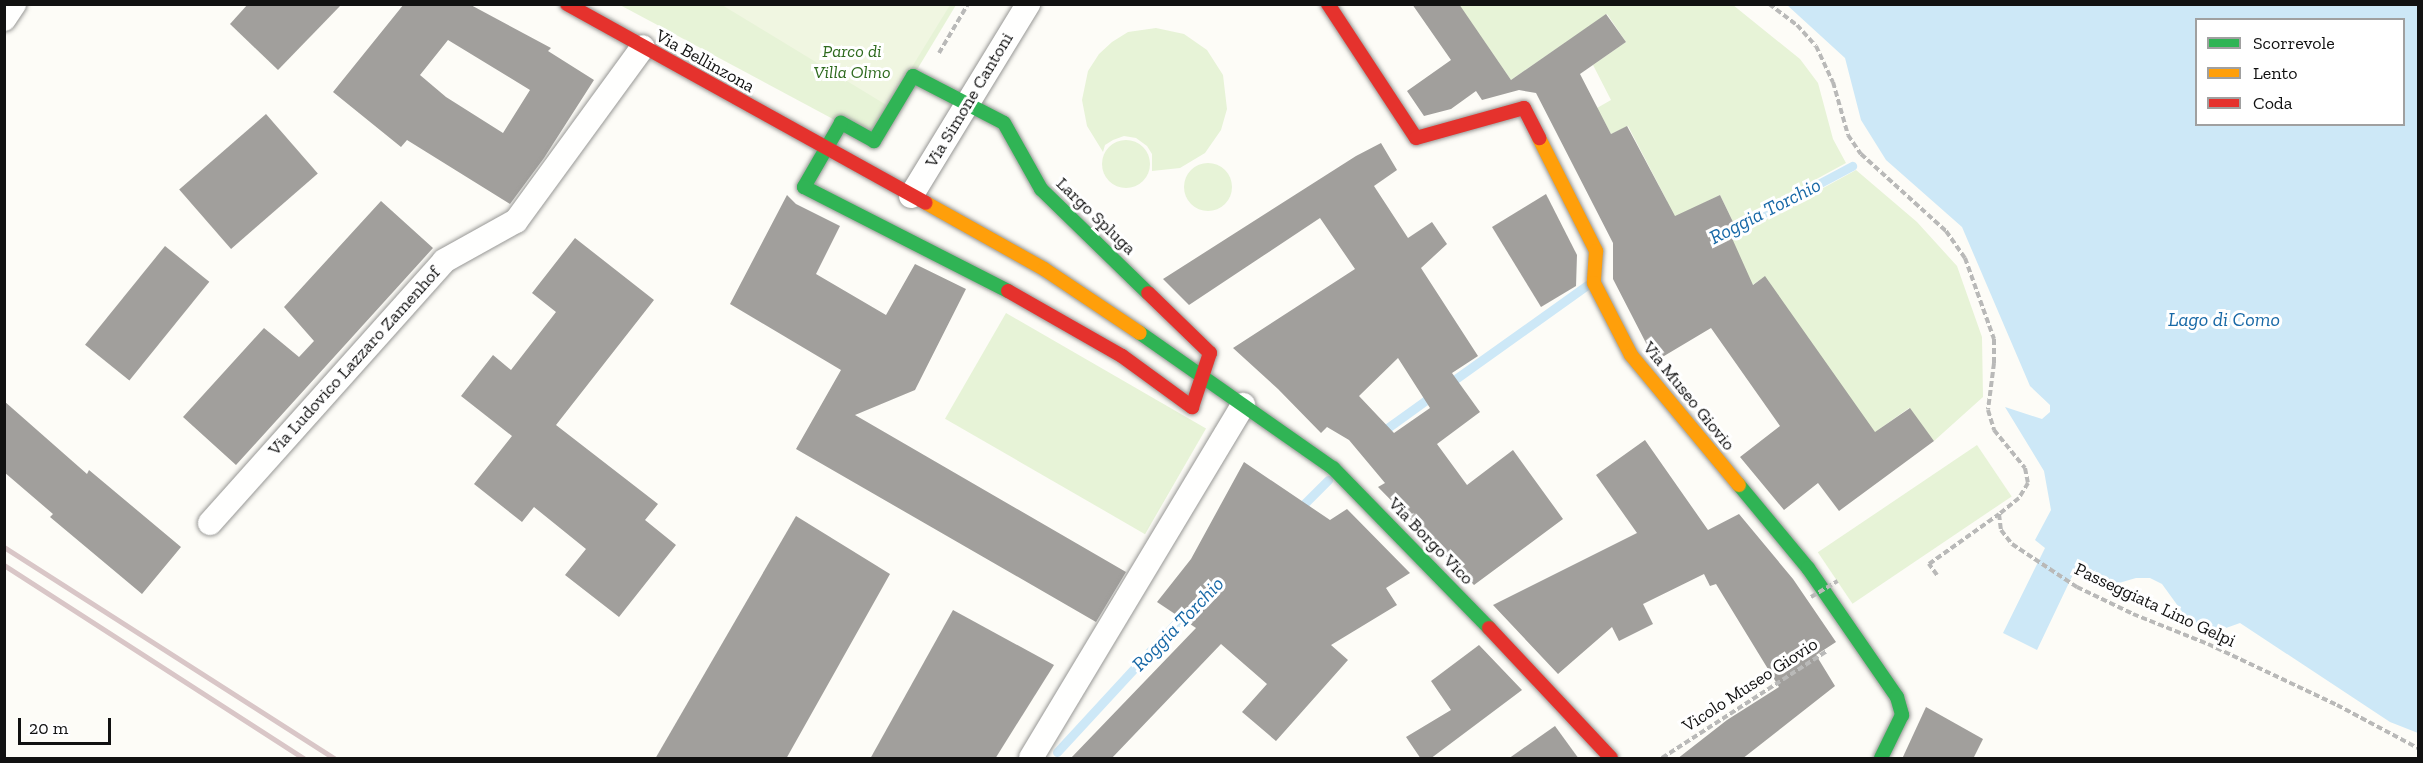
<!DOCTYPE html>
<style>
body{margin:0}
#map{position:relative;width:2423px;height:763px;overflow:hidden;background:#fdfcf7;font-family:"Zilla Slab",serif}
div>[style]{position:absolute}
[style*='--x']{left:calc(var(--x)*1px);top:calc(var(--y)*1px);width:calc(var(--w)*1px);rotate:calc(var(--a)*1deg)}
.green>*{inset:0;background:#e7f3d7;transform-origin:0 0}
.round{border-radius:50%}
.pitch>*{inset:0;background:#f0f6e1}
.water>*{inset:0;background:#cde8f7}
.stream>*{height:9px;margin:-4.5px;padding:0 4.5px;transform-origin:4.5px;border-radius:4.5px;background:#cde8f7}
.building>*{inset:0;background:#a19f9c;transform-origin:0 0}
.path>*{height:4px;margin-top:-2px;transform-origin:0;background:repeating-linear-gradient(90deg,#b9b9b8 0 6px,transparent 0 9px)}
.roads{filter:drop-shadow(0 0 2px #979795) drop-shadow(0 0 2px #979795)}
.street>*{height:24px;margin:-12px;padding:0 12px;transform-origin:12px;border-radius:12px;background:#fffffe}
.fast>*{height:14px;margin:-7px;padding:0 7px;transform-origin:7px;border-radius:7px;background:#30b455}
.slow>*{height:14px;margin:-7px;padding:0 7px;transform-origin:7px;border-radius:7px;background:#ff9f0a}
.jam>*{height:14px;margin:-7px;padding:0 7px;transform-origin:7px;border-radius:7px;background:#e5322d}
.rail>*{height:4.5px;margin:-2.25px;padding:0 2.25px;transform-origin:2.25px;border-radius:2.25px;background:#d9c6c7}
.path-bridge>*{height:4px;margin-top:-2px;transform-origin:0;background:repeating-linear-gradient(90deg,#b9b9b8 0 6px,transparent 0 9px)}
span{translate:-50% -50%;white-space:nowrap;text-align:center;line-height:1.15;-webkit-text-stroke:6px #fff;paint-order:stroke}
.park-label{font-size:18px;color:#2f6b1f;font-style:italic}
.street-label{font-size:18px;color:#111}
.water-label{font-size:20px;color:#1768a6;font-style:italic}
.frame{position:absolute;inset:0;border:6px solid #111;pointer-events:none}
.legend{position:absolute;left:2195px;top:18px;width:210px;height:108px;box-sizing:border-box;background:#fff;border:2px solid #a0a0a0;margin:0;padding:8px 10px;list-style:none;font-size:18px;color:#111}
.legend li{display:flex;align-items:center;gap:12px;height:30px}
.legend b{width:30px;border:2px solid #a0a0a0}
.scale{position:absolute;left:18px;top:718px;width:93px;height:27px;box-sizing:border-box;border:3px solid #111;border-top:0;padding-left:8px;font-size:18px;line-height:21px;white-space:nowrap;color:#111;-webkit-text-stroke:4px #fff;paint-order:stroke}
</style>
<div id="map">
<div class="green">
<div style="clip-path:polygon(620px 5px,956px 5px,874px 141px)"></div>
<div style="clip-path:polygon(1459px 5px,1733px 5px,1800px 59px,1818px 83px,1833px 139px,1846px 163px,1734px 224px,1720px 195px,1661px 224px,1667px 201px,1628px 126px,1611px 134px,1597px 108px,1611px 100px,1593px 65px,1626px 42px,1607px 14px,1511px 80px)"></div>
<div style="clip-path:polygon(1156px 28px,1184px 34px,1207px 50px,1223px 75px,1227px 109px,1221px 130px,1205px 153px,1180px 168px,1152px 171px,1152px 154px,1147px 146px,1136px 138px,1124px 136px,1113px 140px,1105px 145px,1103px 152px,1087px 126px,1082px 100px,1088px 71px,1099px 54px,1112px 42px,1128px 32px)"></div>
<div class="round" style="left:1102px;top:140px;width:48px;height:48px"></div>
<div class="round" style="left:1184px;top:163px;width:48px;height:48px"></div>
<div style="clip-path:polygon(1856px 170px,1917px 222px,1957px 266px,1982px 337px,1983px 397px,1934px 441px,1909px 408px,1839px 458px,1764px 277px,1736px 296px,1732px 238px)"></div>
<div style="left:1006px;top:313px;width:231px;height:122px;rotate:30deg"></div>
<div style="left:1977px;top:445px;width:62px;height:192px;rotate:56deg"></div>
</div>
<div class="pitch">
<div style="clip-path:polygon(722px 5px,950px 5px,888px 106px)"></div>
</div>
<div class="water">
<div style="clip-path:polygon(evenodd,1787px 5px,2418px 5px,2418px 733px,2390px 722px,2240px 623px,2212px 633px,2191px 624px,2162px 584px,2150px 578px,2136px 578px,2112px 585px,2076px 568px,2037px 650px,2003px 633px,2045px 548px,2035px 540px,2051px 510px,2044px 471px,2005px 407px,2042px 419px,2050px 412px,2050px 405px,2030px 386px,1962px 227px,1886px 160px,1861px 120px,1845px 58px,1787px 5px,2196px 20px,2404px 20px,2404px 124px,2196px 124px,2196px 20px)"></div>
</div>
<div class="stream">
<div style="--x:1719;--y:237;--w:151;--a:-28.1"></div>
<div style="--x:1447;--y:385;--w:172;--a:-35.5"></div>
<div style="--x:1379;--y:434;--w:67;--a:-35.8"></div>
<div style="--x:1297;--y:511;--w:44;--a:-45"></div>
<div style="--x:1057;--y:752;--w:193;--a:-47.3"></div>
</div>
<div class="building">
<div style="clip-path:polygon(248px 4px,342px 4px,278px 70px,230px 24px)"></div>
<div style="clip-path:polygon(evenodd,404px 4px,469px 4px,551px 48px,548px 51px,594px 80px,544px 158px,510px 204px,407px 140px,401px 147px,333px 92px,404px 4px,448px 40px,530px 90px,503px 133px,446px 97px,420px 75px,448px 40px)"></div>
<div style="clip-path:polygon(1412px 4px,1459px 4px,1511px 80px,1606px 14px,1626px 42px,1580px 74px,1611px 134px,1627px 126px,1675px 216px,1720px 195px,1734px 224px,1727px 227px,1753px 285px,1765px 276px,1875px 432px,1910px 408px,1934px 441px,1839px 511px,1818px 483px,1784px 510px,1740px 457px,1780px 426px,1711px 328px,1659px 359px,1647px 345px,1613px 279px,1613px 243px,1536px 93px,1519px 90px,1482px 100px,1476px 91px,1451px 109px,1424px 116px,1407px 91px,1451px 60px)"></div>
<div style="left:266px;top:114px;width:79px;height:115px;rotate:49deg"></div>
<div style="clip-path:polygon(evenodd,1381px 143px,1397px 170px,1374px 186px,1408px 238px,1432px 222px,1447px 244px,1421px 268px,1478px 356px,1452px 373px,1480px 412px,1437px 444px,1467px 485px,1513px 450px,1563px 519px,1474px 585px,1378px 487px,1385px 483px,1349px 440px,1327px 427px,1321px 433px,1278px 389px,1233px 348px,1355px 269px,1320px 218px,1189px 305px,1163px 279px,1356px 156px,1381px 143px,1398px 358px,1430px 408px,1394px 433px,1359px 396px,1398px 358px)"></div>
<div style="clip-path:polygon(1546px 194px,1577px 255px,1576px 286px,1541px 307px,1492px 227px)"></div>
<div style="clip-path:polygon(787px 195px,796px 204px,840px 226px,816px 274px,886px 315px,915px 264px,966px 289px,915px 390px,855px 415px,1126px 572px,1096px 622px,796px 449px,841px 370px,730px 304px)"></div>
<div style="clip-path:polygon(381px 201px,433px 248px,236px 465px,183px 417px,264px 328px,299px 357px,314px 341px,284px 307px)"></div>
<div style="clip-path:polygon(575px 238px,654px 300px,556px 425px,658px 504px,645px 520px,676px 545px,619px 617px,565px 575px,586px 549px,534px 507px,522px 522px,474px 484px,512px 436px,461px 396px,493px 355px,511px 370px,556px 312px,532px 293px)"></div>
<div style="left:165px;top:246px;width:57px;height:127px;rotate:39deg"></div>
<div style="clip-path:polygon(4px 401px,87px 474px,89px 470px,181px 547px,142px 594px,50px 517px,53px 514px,4px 472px)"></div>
<div style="clip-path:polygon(1645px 440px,1708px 530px,1739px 514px,1793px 579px,1836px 642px,1816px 655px,1835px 686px,1742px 759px,1677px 759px,1727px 720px,1779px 687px,1716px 584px,1710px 586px,1704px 574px,1643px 604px,1653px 624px,1619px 641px,1612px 627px,1558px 674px,1493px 605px,1637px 533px,1596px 475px)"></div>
<div style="clip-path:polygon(1244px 462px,1330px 520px,1347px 509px,1410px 573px,1386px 588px,1397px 605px,1331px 645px,1348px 660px,1276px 741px,1242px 712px,1267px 684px,1221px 644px,1111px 759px,1070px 759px,1196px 628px,1157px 602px,1191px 559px)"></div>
<div style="clip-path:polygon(796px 516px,890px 574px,786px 759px,655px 759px)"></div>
<div style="clip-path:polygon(953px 610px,1054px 665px,995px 759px,870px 759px)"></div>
<div style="clip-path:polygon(1479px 645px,1522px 690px,1430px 759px,1421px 759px,1406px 737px,1451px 710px,1431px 681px)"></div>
<div style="clip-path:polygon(1926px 707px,1983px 739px,1973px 759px,1902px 759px)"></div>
<div style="clip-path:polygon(1555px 726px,1579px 759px,1508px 759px)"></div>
</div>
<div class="path">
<div style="--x:1769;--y:4;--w:35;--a:37"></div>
<div style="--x:1797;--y:25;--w:28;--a:48"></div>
<div style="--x:1816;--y:46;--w:40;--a:65"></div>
<div style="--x:1833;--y:82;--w:55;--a:74.2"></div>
<div style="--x:1848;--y:135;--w:23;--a:56"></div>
<div style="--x:1861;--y:154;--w:115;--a:42.2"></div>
<div style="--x:1946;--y:231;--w:33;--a:55"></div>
<div style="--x:1965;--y:258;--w:86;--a:70.3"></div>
<div style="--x:1994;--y:339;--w:24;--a:90"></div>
<div style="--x:1994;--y:363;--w:47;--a:97.3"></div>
<div style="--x:1988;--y:410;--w:21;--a:73"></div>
<div style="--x:1994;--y:430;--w:49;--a:50.8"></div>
<div style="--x:2025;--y:468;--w:15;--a:79"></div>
<div style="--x:2028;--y:483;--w:17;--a:121"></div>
<div style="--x:2019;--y:498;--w:26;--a:141"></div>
<div style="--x:1999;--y:514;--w:16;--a:83"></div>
<div style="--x:2001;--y:530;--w:18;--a:52"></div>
<div style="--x:2012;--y:544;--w:78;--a:33.5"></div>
<div style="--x:2077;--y:587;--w:62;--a:25.7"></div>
<div style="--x:2133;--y:614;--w:81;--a:21.8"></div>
<div style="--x:2208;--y:644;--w:143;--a:25.3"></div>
<div style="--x:2337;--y:705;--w:92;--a:28"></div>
<div style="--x:939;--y:53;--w:57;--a:-59.4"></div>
<div style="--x:1937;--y:575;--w:14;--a:-126"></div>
<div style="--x:1929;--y:564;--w:86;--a:-35.5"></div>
<div style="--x:1662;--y:758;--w:197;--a:-33"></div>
</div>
<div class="roads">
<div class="street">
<div style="--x:4;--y:19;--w:18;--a:-56"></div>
<div style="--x:911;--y:196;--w:225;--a:-58.6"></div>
<div style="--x:210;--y:523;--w:351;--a:-48.2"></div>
<div style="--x:444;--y:261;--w:82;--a:-29.1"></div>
<div style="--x:516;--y:221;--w:215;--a:-53.9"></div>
<div style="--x:1031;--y:758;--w:412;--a:-59"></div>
</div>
<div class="fast">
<div style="--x:913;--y:76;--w:102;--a:27.3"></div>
<div style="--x:1004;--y:123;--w:76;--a:60.7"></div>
<div style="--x:1041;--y:189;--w:149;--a:44.2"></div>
<div style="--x:913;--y:76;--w:76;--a:121"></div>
<div style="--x:874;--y:141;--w:38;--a:-151"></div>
<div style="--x:841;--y:123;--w:74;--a:120"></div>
<div style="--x:804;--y:187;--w:229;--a:27"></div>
<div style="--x:1140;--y:333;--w:236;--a:35"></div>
<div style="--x:1333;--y:468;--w:223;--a:45.7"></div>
<div style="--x:1739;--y:485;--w:108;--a:50.3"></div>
<div style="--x:1808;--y:568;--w:157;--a:55.4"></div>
<div style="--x:1897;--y:697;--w:19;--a:74"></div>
<div style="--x:1902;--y:715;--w:48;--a:116"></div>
</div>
<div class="slow">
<div style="--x:1539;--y:138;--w:127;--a:63.2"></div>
<div style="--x:1596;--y:251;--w:32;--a:94"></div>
<div style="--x:1594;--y:283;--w:81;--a:62.8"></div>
<div style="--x:1631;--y:355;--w:169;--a:50.3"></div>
<div style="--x:926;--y:203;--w:135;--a:29.2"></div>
<div style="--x:1044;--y:269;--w:115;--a:33.7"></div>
</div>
<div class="jam">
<div style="--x:567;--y:4;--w:410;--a:29"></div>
<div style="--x:1328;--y:4;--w:160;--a:56.7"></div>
<div style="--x:1416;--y:138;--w:112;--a:-15.5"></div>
<div style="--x:1524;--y:108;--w:34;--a:63"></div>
<div style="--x:1008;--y:291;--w:131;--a:29.7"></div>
<div style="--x:1122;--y:356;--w:87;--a:36.1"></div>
<div style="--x:1192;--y:407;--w:57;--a:-71.6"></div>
<div style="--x:1210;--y:353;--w:86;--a:-135.9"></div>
<div style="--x:1489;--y:628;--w:178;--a:46.8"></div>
</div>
</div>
<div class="rail">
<div style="--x:4;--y:547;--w:392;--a:32.6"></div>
<div style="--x:4;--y:565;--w:357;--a:32.8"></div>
</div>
<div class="path-bridge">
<div style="--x:1811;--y:597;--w:31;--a:-31"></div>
</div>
<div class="park-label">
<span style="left:852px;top:62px">Parco di<br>Villa Olmo</span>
</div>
<div class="street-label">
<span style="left:705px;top:61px;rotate:29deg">Via Bellinzona</span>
<span style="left:969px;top:100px;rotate:-59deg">Via Simone Cantoni</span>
<span style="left:1096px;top:216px;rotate:44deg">Largo Spluga</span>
<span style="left:354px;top:361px;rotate:-48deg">Via Ludovico Lazzaro Zamenhof</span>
<span style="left:1689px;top:396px;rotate:51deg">Via Museo Giovio</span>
<span style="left:1431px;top:541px;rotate:46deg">Via Borgo Vico</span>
<span style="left:2155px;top:605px;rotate:25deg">Passeggiata Lino Gelpi</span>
<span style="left:1750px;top:685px;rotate:-33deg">Vicolo Museo Giovio</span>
</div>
<div class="water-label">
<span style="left:1765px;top:211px;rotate:-27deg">Roggia Torchio</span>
<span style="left:2224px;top:319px">Lago di Como</span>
<span style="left:1178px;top:624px;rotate:-46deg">Roggia Torchio</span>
</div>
<div class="frame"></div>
<ul class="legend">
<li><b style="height:8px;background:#30b455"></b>Scorrevole</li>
<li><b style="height:8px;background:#ff9f0a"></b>Lento</li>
<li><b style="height:8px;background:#e5322d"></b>Coda</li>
</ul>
<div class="scale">20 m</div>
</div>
